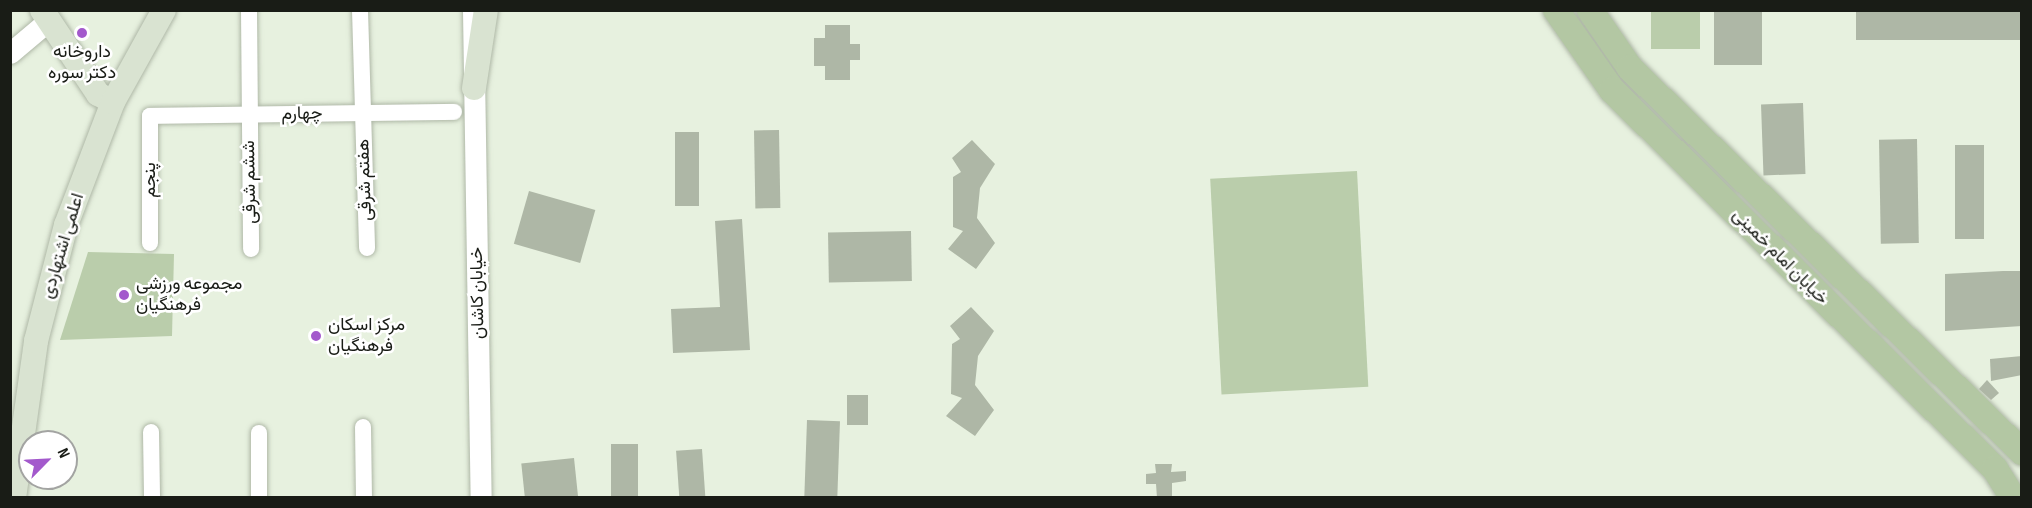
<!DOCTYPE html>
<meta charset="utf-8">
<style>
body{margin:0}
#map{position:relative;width:2032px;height:508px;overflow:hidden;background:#e7f1df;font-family:"Sofia Sans Condensed",Vazirmatn,sans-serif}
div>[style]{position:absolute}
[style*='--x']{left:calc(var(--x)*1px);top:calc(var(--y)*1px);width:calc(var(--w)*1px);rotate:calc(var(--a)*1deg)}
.green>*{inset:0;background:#bacdab;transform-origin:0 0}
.building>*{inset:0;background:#aeb7a6;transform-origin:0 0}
.roads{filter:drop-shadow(0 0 2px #afb8a7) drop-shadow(0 0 2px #afb8a7)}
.minor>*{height:16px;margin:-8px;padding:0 8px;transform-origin:8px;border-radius:8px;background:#fff}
.tertiary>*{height:21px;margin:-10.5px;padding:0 10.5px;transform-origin:10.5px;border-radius:10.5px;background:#fff}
.secondary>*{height:24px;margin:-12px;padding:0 12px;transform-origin:12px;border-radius:12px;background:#d9e3d1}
.primary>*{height:26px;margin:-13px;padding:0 13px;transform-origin:13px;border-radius:13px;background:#b3c7a3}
.dots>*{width:16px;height:16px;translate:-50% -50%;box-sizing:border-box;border:3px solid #fff;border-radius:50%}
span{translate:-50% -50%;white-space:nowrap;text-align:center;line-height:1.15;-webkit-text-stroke:5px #fff;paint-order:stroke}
.poi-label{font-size:18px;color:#191c16}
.left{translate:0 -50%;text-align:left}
.street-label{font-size:18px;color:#191c16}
.frame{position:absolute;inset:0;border:12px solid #191c16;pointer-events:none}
.north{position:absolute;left:18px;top:430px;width:60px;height:60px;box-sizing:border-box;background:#fff;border:2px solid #a3a4a2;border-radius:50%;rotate:66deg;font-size:16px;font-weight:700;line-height:24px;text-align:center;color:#191c16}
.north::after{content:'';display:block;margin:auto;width:21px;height:27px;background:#a359cc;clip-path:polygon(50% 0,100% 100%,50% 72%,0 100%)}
</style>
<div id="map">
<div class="green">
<div style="left:1651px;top:11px;width:49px;height:38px"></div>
<div style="left:1357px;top:171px;width:216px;height:147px;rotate:87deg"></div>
<div style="clip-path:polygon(88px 252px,174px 254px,172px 336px,60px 340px)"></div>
</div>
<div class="building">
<div style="left:1714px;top:10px;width:48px;height:55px"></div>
<div style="left:2022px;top:10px;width:30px;height:166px;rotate:90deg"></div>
<div style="clip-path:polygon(825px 25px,850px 25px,850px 44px,860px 44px,860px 60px,850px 60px,850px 80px,825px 80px,825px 66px,814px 66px,814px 38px,825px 38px)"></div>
<div style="left:1803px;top:103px;width:71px;height:42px;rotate:88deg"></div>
<div style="left:779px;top:130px;width:78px;height:25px;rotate:89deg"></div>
<div style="left:675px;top:132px;width:24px;height:74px"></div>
<div style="left:1917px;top:139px;width:104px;height:38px;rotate:89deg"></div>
<div style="clip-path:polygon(972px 140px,995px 164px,980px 188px,977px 218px,995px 243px,976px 269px,948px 249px,963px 231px,953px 227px,953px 177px,961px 172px,952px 158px)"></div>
<div style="left:1955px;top:145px;width:29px;height:94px"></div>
<div style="left:529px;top:191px;width:69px;height:55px;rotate:16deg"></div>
<div style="clip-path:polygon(742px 219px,750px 350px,673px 353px,671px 309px,720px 307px,715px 221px)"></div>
<div style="left:911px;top:231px;width:50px;height:83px;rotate:89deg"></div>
<div style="clip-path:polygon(2003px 271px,2022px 271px,2022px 326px,1945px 331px,1945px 274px)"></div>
<div style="clip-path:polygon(971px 307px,994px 331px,978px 356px,975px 385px,994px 410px,975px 436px,946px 416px,962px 398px,951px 394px,952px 344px,960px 339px,950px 326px)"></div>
<div style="clip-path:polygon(2022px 356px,2022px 375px,1991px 381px,1990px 359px)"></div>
<div style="clip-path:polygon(1987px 380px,1999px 393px,1991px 400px,1979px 389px)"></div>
<div style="left:847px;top:395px;width:21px;height:30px"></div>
<div style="left:807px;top:420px;width:33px;height:78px;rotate:2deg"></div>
<div style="left:638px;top:444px;width:54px;height:27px;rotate:90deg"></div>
<div style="left:702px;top:449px;width:49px;height:26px;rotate:86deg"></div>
<div style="left:574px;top:458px;width:40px;height:53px;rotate:84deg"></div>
<div style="clip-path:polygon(1155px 464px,1172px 464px,1171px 472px,1186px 471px,1186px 481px,1172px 483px,1172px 498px,1157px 498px,1156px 484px,1146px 484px,1146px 474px,1156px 473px)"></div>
</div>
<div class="roads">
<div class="minor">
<div style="--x:249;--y:10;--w:239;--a:89.5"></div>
<div style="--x:360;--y:10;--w:238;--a:88.3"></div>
<div style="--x:150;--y:243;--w:127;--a:-90"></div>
<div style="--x:150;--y:116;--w:304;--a:-0.8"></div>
<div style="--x:363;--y:427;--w:71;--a:89.2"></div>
<div style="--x:151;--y:432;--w:66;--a:89.1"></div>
<div style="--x:259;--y:433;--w:65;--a:90"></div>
</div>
<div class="tertiary">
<div style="--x:473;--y:10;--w:488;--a:89.1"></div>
<div style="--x:10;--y:53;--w:50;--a:-40.1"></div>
</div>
<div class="secondary">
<div style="--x:42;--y:10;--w:101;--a:56.3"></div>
<div style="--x:98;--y:94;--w:17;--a:28"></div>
<div style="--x:474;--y:88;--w:79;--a:-81.3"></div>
<div style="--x:14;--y:498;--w:159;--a:-82"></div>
<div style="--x:36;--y:341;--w:120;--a:-75.5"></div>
<div style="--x:66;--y:225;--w:132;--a:-69.1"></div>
<div style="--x:113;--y:102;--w:105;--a:-61"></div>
</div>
<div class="primary">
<div style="--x:1556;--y:10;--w:98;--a:55"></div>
<div style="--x:1612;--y:90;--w:539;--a:44.7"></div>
<div style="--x:1995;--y:469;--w:34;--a:58"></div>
<div style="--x:1590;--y:10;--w:70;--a:55.4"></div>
<div style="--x:1630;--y:68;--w:549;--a:44.41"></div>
</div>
</div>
<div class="dots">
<div style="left:82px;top:33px;background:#a359cc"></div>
<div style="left:124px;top:295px;background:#a359cc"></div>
<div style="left:316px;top:336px;background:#a359cc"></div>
</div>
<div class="poi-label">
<span style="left:82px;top:63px">داروخانه<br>دکتر سوره</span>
<span class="left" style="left:136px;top:295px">مجموعه ورزشی<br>فرهنگیان</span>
<span class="left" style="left:328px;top:336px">مرکز اسکان<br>فرهنگیان</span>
</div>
<div class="street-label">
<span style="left:302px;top:114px;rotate:-1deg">چهارم</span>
<span style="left:150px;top:180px;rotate:-90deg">پنجم</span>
<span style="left:365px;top:180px;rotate:-92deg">هفتم شرقی</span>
<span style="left:250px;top:182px;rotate:-91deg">ششم شرقی</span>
<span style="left:63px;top:246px;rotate:-73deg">اعلمی اشتهاردی</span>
<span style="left:1780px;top:257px;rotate:45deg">خیابان امام خمینی</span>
<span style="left:478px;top:293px;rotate:-91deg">خیابان کاشان</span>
</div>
<div class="frame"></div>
<div class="north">N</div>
</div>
